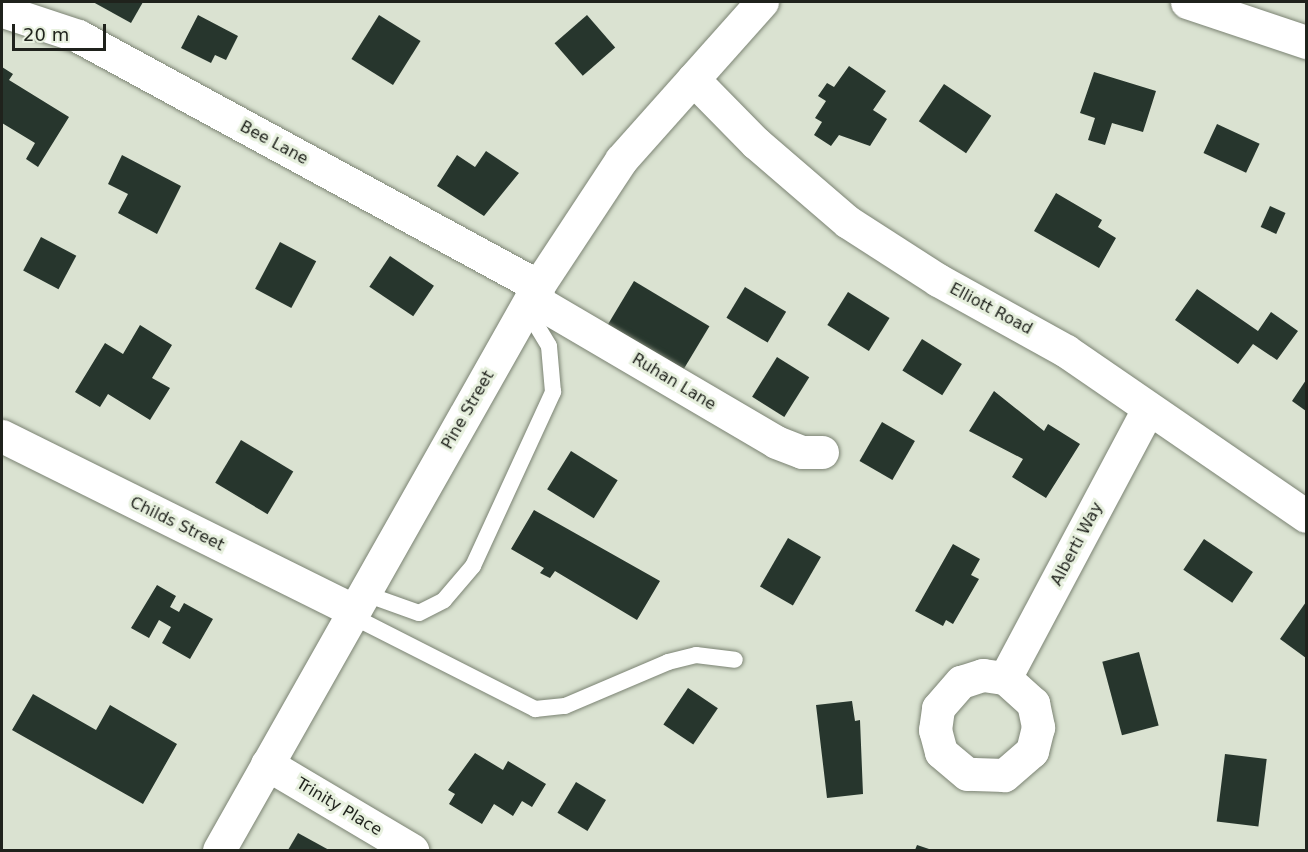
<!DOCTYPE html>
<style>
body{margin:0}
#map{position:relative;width:1308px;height:852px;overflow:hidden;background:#dae2d1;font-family:"DejaVu Sans",sans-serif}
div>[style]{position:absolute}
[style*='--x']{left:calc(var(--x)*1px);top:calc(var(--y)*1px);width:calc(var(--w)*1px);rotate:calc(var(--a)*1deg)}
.building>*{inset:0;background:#27362d;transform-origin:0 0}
.roads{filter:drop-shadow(0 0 2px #7b8373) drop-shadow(0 0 2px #7b8373)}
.service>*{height:16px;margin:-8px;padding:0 8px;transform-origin:8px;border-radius:8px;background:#fff}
.minor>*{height:33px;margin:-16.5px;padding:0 16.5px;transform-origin:16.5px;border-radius:16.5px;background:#fff}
.secondary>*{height:33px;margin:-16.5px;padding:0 16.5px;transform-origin:16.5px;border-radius:16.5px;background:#fff}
span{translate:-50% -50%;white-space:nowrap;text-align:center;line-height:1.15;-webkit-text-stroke:6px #e7f0de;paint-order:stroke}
.street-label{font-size:16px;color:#1f221c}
.frame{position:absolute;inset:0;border:3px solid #1f221c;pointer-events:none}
.scale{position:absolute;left:12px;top:24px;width:94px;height:27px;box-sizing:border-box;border:3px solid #1f221c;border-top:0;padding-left:8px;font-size:18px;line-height:21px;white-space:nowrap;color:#1f221c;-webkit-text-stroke:4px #e7f0de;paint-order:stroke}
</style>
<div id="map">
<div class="building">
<div style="clip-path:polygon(93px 2px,143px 2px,131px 23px)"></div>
<div style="clip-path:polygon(198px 15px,238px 36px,226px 60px,215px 55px,211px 63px,181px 48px)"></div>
<div style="left:379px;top:15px;width:49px;height:52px;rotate:32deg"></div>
<div style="left:587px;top:15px;width:43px;height:43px;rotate:49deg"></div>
<div style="clip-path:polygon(849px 66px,886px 91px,873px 110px,887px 119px,870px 146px,839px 135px,831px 146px,814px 135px,822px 122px,815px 118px,826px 101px,818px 96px,827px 83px,834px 87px)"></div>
<div style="clip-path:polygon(2px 67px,13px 74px,9px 80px,69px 117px,38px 167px,26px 159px,35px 143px,2px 123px)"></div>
<div style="clip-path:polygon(1094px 72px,1156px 91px,1143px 132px,1112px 123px,1105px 145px,1088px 140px,1095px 118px,1080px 113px)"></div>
<div style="left:944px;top:84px;width:57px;height:45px;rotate:34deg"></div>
<div style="left:1217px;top:124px;width:47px;height:32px;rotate:25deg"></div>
<div style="clip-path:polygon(486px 151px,519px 173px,484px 216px,437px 186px,457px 155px,475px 167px)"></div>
<div style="clip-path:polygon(122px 155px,181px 186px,157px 234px,118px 213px,128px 194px,108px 184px)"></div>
<div style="clip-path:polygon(1056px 193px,1102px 220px,1098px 227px,1116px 238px,1099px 268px,1034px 231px)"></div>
<div style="left:1270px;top:206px;width:17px;height:23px;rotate:24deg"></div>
<div style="left:41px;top:237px;width:40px;height:38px;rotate:28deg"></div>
<div style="left:280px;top:242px;width:41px;height:53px;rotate:28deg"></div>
<div style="left:390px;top:256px;width:53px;height:37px;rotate:34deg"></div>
<div style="left:634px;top:281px;width:88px;height:63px;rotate:31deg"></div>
<div style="left:745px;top:287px;width:48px;height:36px;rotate:31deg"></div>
<div style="clip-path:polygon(1197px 289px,1258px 331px,1271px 312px,1298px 331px,1277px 360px,1253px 344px,1238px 364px,1175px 320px)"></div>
<div style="left:848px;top:292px;width:49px;height:39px;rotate:32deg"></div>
<div style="clip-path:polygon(140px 325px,172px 345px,152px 378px,170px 388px,150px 420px,108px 394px,100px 407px,75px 392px,105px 343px,123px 354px)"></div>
<div style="left:922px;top:339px;width:47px;height:37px;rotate:32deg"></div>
<div style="left:777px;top:357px;width:38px;height:47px;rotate:32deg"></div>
<div style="clip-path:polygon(1306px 380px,1306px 411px,1292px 401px)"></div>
<div style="clip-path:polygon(994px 391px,1044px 431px,1048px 424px,1080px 444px,1046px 498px,1012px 477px,1023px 459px,969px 431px)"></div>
<div style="left:882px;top:422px;width:38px;height:45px;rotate:30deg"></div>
<div style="left:241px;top:440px;width:61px;height:50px;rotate:31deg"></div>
<div style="left:571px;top:451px;width:55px;height:45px;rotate:32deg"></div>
<div style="clip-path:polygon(534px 510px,660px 581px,637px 620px,555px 571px,550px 578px,540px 573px,544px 568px,511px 549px)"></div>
<div style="left:788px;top:538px;width:38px;height:56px;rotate:30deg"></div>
<div style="left:1204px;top:539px;width:59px;height:37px;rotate:34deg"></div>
<div style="clip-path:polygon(953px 544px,980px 559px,971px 575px,979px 579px,953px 624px,946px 620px,943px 626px,915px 611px)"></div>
<div style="clip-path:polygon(157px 585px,176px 596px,170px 607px,179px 612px,184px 603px,213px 619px,190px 659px,162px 643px,171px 627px,159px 620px,149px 638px,131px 628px)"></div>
<div style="clip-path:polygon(1306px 602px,1306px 658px,1280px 639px)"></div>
<div style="left:1139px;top:652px;width:76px;height:38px;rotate:75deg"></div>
<div style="left:688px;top:688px;width:36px;height:44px;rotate:34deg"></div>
<div style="clip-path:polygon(33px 694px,96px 730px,110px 705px,177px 744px,143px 804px,12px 730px)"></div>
<div style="clip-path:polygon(852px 701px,855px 721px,860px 720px,863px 794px,827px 798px,816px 705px)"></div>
<div style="clip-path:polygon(475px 753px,503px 770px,508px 761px,546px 784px,532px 807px,522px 801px,513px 816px,494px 804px,482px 824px,449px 804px,455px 794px,448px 790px)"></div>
<div style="left:1225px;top:754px;width:42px;height:68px;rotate:7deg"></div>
<div style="left:576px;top:782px;width:35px;height:36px;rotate:31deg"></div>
<div style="clip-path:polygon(298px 833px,329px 850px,288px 850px)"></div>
<div style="clip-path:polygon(917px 845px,932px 850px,915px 850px)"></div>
</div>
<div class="roads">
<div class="service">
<div style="--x:363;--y:593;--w:59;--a:19.7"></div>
<div style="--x:419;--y:613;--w:28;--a:-27"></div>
<div style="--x:444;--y:600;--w:45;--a:-49.5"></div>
<div style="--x:473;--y:566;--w:192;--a:-65.3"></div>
<div style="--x:553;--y:392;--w:46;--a:-95"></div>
<div style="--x:549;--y:346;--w:44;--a:-121.2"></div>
<div style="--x:350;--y:615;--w:208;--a:26.9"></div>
<div style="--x:535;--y:709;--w:30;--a:-6"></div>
<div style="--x:565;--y:706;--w:112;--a:-23.1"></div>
<div style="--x:668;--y:662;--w:29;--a:-14"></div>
<div style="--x:696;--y:655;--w:39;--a:7"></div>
</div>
<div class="minor">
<div style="--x:6;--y:12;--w:76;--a:18.4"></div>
<div style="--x:78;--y:36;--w:524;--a:28.52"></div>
<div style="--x:693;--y:79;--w:90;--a:45.5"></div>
<div style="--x:756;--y:143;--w:121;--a:40.7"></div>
<div style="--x:848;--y:222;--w:107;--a:32.8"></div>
<div style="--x:938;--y:280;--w:146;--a:29"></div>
<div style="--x:1066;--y:351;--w:291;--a:34.5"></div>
<div style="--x:531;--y:298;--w:284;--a:30.4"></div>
<div style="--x:776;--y:442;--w:28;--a:21"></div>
<div style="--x:802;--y:452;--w:20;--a:0"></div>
<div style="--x:2;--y:436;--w:392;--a:26.4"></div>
<div style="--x:1005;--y:678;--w:38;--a:42"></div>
<div style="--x:1033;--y:703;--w:25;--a:78"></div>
<div style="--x:1038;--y:727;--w:25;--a:104"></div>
<div style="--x:1032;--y:751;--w:37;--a:139"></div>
<div style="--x:1004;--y:775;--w:37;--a:-178"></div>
<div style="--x:967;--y:774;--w:34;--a:-140"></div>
<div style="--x:941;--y:752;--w:23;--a:-105"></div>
<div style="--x:935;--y:730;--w:22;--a:-82"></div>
<div style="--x:938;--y:708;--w:35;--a:-49"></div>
<div style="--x:961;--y:682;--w:23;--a:-18"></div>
<div style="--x:983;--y:675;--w:22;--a:8"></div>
<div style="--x:1005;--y:678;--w:305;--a:-62"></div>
<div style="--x:267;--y:764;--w:169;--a:30.7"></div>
</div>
<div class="secondary">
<div style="--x:1187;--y:2;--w:126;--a:18.6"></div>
<div style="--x:219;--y:850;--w:648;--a:-60.51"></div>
<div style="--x:538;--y:286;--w:151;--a:-56.6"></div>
<div style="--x:621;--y:160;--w:212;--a:-48.3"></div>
</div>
</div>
<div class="street-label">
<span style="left:274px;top:143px;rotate:28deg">Bee Lane</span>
<span style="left:991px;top:309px;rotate:28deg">Elliott Road</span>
<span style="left:674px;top:382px;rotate:31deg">Ruhan Lane</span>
<span style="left:468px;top:410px;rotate:-60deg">Pine Street</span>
<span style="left:177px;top:524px;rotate:26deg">Childs Street</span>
<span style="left:1077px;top:544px;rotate:-62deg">Alberti Way</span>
<span style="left:339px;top:807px;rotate:31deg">Trinity Place</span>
</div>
<div class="frame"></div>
<div class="scale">20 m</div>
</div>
